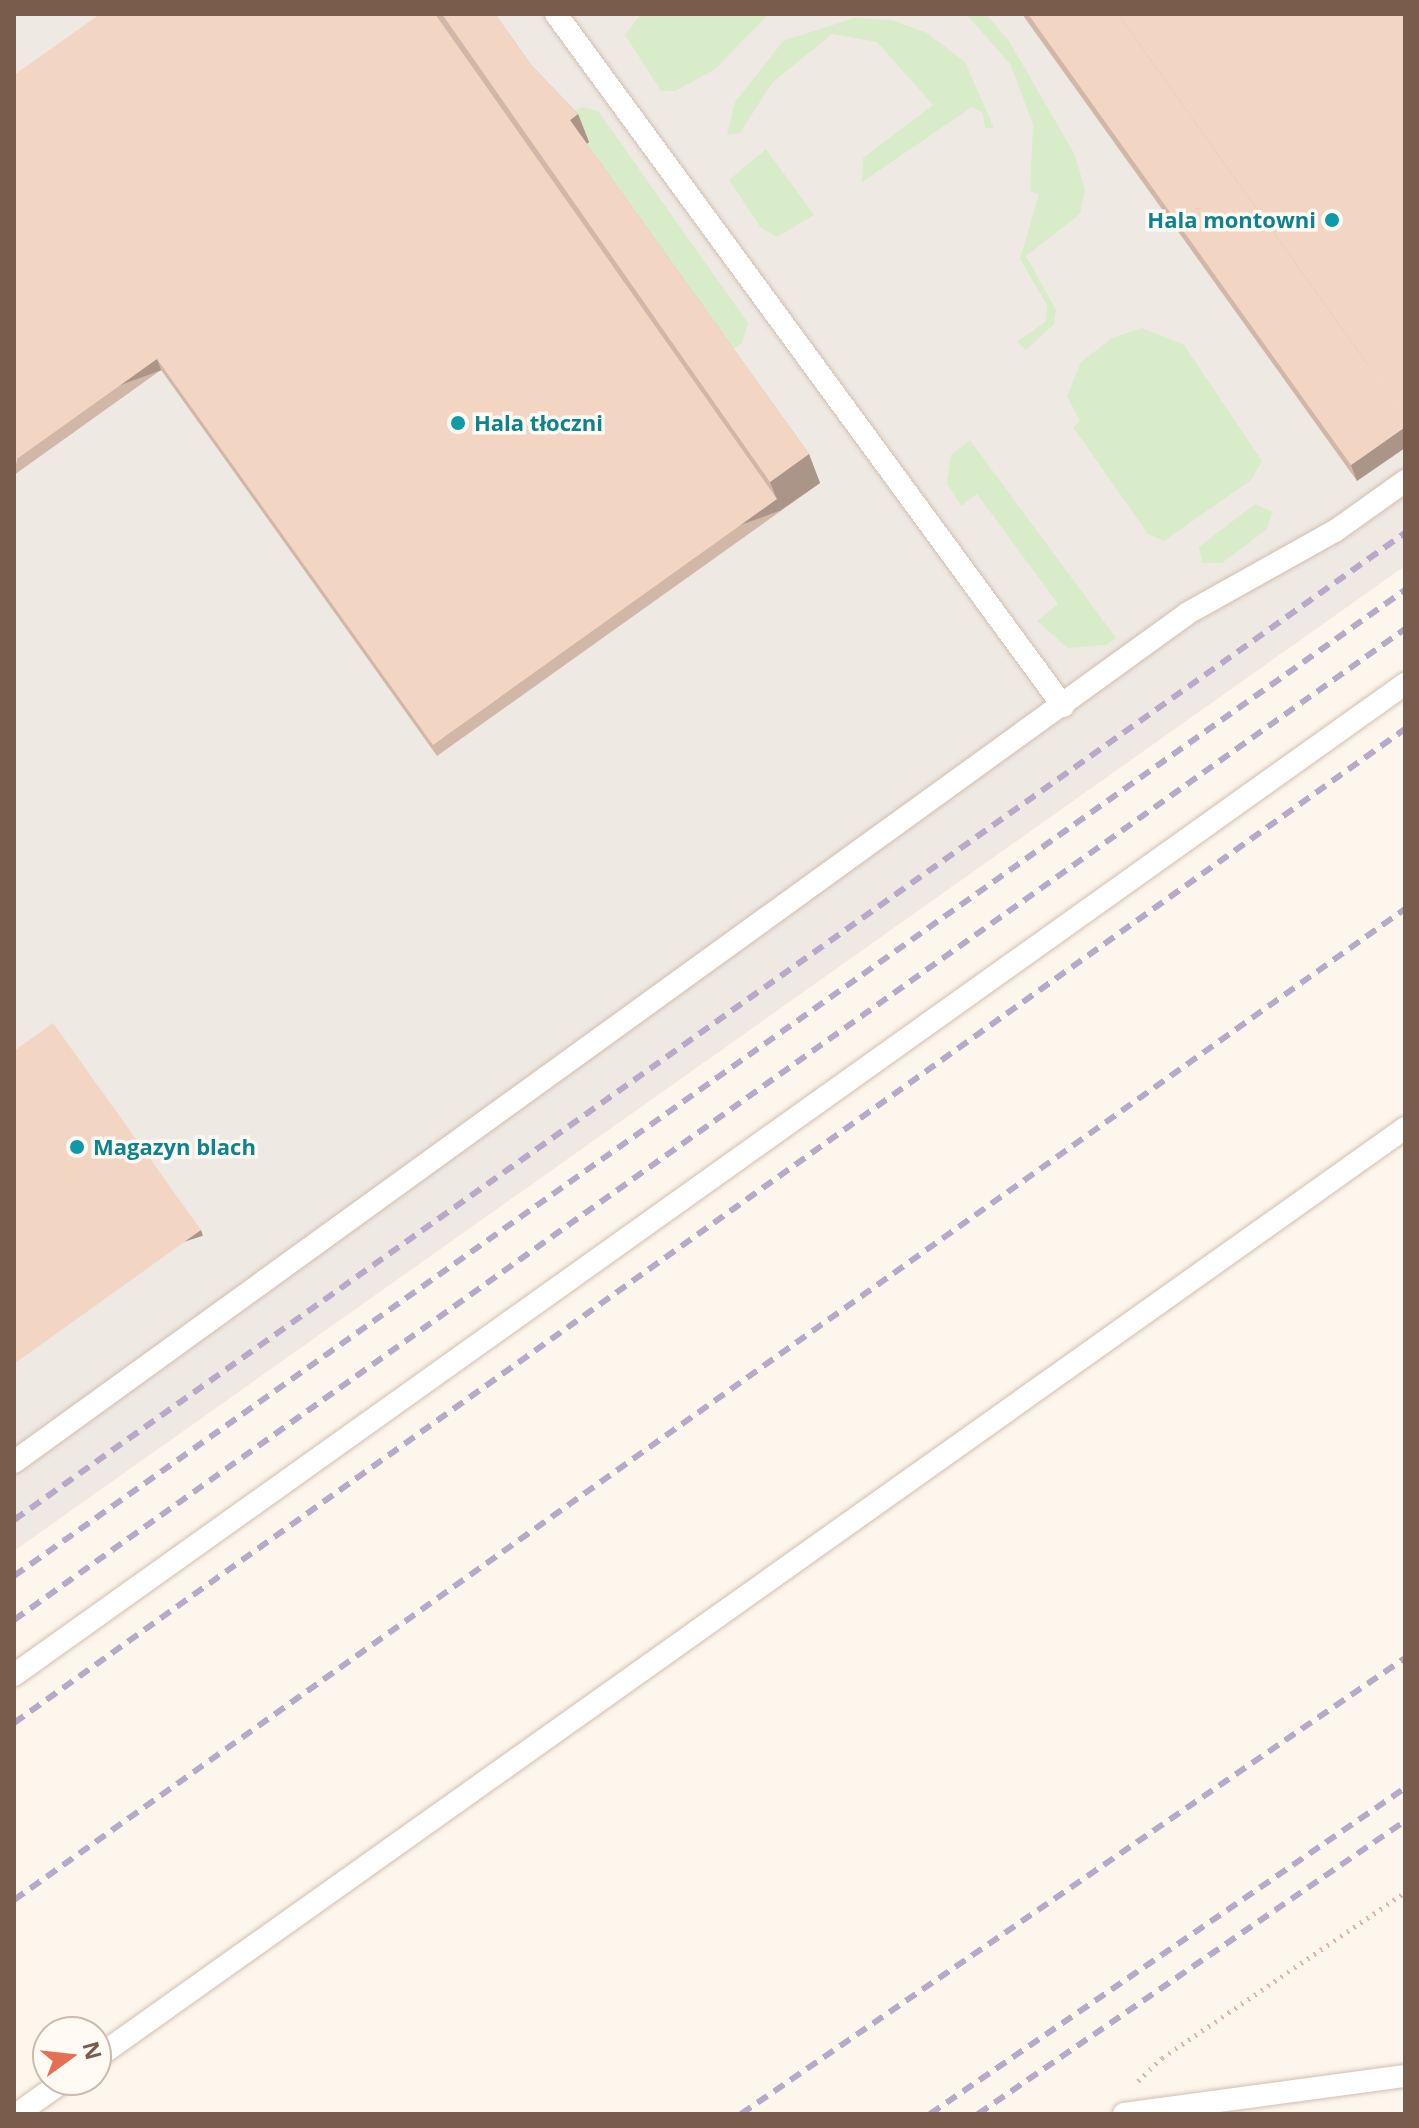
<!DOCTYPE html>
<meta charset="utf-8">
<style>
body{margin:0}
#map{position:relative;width:1419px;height:2128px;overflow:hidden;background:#fdf6ec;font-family:"Open Sans",sans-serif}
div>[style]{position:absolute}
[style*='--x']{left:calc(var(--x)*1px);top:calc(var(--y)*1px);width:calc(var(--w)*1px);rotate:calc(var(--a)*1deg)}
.industrial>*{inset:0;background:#efe9e4}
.green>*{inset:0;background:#d8ecc9}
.path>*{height:5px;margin-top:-2.5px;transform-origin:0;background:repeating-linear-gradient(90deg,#d9b8a5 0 2px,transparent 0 8px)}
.roads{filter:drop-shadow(0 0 2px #d1beb0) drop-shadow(0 0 2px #d1beb0)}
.lane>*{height:22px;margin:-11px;padding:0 11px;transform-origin:11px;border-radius:11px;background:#fff}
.rail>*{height:6px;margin-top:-3px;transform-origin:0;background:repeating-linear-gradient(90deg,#b9a8c9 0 12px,transparent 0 20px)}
.wall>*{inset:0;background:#d1b7a8}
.shaded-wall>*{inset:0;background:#aa9588;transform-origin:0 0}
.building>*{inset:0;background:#f3d5c3}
.dots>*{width:22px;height:22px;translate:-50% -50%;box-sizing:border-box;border:4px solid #fffaf3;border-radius:50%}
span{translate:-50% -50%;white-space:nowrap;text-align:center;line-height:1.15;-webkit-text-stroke:7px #fffaf3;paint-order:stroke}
.culture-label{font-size:22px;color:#0d838f;font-weight:700}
.right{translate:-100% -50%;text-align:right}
.left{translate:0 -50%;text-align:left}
.frame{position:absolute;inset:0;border:16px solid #7a5c4d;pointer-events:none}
.north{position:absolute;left:32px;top:2016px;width:80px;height:80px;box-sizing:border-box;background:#fffaf3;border:2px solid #cabbb1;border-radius:50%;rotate:75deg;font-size:22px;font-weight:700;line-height:32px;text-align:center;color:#7a5c4d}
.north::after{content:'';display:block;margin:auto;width:28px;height:36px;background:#e76f51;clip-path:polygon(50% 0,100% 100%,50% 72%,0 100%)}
</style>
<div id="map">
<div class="industrial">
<div style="clip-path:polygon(14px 14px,1405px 14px,1405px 566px,14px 1551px)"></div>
</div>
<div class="green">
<div style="clip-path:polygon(641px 14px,769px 14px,714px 70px,675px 91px,661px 91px,625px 35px)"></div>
<div style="clip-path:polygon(966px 14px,986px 14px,1009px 41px,1075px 155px,1085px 190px,1080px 214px,1026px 256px,1056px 310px,1054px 324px,1026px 350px,1017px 342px,1046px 321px,1047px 305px,1020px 259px,1039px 194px,1030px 191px,1033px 124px,1010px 64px)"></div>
<div style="clip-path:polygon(854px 18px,892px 20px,927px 33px,965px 62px,994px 128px,985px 128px,983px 113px,972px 107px,862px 182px,863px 158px,933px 105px,877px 42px,832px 34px,772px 83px,740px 133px,727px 135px,735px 102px,783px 41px)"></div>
<div style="clip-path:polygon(582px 107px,598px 111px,748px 323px,742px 343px,727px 353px,568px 115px)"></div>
<div style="clip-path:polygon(766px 149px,814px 215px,777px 237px,761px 228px,729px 180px)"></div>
<div style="clip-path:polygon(1142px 328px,1184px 345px,1262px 461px,1251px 480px,1164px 541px,1148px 534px,1073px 427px,1080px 421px,1067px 396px,1081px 362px,1112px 338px)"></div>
<div style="clip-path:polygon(970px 440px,1116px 638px,1106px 645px,1068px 648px,1037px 621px,1058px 604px,977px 494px,961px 506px,947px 483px,951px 455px)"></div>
<div style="clip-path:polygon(1255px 504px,1273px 512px,1266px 530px,1222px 563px,1202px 563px,1199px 547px)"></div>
</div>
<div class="path">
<div style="--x:1138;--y:2081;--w:33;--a:-44"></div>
<div style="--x:1162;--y:2058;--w:294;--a:-34.3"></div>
</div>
<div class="roads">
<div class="lane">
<div style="--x:556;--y:14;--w:858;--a:53.77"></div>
<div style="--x:14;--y:1462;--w:1449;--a:-35.87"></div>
<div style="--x:1188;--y:613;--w:168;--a:-29.2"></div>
<div style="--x:1335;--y:531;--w:86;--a:-35.5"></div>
<div style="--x:14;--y:1675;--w:1708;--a:-35.47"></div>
<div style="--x:96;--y:2058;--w:1606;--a:-35.39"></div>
<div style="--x:17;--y:2114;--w:59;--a:-35.3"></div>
<div style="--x:1124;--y:2114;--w:284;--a:-7.7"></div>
</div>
</div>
<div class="rail">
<div style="--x:14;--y:1520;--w:1706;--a:-35.36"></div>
<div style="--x:14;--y:1576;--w:1705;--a:-35.33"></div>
<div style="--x:14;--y:1620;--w:1708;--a:-35.47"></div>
<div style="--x:14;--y:1723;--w:1710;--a:-35.55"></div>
<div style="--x:14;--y:1900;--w:1708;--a:-35.47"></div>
<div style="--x:741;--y:2114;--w:806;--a:-34.48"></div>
<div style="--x:930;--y:2114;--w:576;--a:-34.46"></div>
<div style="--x:978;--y:2114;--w:518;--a:-34.46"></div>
</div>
<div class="wall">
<div style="clip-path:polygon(100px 14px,495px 14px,532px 66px,578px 114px,589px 142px,587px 144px,809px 454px,820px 483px,437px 756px,161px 370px,14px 475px)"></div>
<div style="clip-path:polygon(1022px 14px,1405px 14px,1357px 481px)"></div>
</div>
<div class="shaded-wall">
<div style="clip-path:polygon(578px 114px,589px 142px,581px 149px,570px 120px)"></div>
<div style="left:157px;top:359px;width:12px;height:176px;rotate:70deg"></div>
<div style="clip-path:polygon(1405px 427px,1405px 448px,1357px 481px,1351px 465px)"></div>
<div style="clip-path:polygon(809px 454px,820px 483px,781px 510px,770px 482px)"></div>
<div style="left:777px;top:499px;width:12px;height:423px;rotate:70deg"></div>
<div style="left:201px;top:1230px;width:6px;height:230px;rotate:72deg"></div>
</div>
<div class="building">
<div style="clip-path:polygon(100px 14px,435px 14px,777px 499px,433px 745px,157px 359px,14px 461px,14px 75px)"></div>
<div style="clip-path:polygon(442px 14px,495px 14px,532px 66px,578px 114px,570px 120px,809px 454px,770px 482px)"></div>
<div style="clip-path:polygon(1028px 14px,1118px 14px,1405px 417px,1405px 427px,1351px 465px)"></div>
<div style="clip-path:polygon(1118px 14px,1405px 14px,1405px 417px)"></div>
<div style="clip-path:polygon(53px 1023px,201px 1230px,14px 1364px,14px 1051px)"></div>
</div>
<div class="dots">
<div style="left:1332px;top:220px;background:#0f9aa8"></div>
<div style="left:458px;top:423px;background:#0f9aa8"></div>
<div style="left:77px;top:1147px;background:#0f9aa8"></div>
</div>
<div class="culture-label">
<span class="right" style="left:1316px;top:220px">Hala montowni</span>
<span class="left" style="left:474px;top:423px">Hala tłoczni</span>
<span class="left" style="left:93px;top:1147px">Magazyn blach</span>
</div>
<div class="frame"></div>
<div class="north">N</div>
</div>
